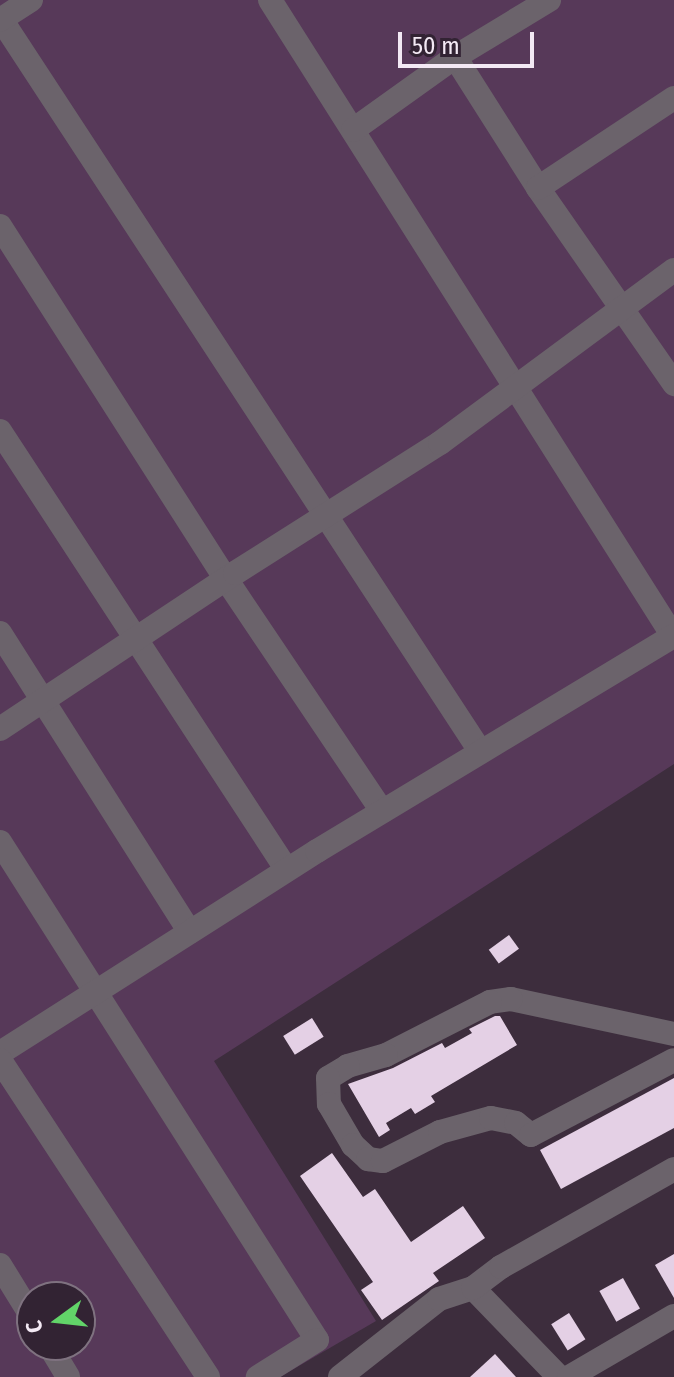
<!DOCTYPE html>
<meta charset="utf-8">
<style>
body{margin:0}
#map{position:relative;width:674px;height:1377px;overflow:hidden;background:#3d2d3d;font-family:"Fira Sans Condensed",sans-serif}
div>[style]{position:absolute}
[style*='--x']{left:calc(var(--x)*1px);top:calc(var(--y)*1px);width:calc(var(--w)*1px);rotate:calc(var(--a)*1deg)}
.green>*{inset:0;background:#573959}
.building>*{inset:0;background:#e4d0e5;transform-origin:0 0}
.minor>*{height:24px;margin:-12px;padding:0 12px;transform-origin:12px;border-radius:12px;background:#6b636b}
span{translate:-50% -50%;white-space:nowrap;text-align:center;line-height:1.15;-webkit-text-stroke:8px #322333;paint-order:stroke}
.north{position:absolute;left:16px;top:1281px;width:80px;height:80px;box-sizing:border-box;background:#322333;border:2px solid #7f7280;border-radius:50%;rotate:255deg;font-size:22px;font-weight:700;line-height:32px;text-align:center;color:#f3e9f4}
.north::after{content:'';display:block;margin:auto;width:28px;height:36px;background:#62d469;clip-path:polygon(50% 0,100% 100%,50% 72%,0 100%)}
.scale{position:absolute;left:398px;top:32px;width:136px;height:36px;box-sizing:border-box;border:4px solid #f3e9f4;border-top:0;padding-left:10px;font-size:24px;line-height:28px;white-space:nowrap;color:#f3e9f4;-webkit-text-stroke:6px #322333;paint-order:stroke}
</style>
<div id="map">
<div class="green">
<div style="clip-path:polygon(evenodd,0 0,674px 0,674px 764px,214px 1061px,376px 1321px,280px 1377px,0 1377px,0 0,32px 1297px,80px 1297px,80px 1345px,32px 1345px,32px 1297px)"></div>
</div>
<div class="building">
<div style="left:509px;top:935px;width:17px;height:25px;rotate:54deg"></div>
<div style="clip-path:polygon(495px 1016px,500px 1016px,517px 1045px,431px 1096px,435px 1102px,415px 1114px,411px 1108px,386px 1123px,390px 1130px,379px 1137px,348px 1084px,393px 1068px,442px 1043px,445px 1048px,472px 1033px,469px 1029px)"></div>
<div style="left:312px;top:1018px;width:22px;height:34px;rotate:58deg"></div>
<div style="clip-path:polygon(674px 1078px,674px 1128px,561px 1189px,540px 1150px)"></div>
<div style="clip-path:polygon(332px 1153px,363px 1197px,375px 1189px,411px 1242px,463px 1206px,485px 1238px,433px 1273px,439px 1281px,382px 1320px,361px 1290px,373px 1282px,300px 1176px)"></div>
<div style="clip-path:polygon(674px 1254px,674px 1298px,655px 1265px)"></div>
<div style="left:623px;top:1278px;width:35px;height:27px;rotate:61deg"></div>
<div style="left:569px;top:1313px;width:31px;height:21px;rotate:58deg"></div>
<div style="clip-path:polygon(495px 1354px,516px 1377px,470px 1377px)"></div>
</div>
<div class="minor">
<div style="--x:270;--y:0;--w:753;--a:57.64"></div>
<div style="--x:1;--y:19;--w:875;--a:56.8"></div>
<div style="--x:0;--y:20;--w:37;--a:-33"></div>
<div style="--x:455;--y:57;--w:155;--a:57.6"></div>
<div style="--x:538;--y:188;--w:239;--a:55.2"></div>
<div style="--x:353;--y:130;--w:125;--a:-35.6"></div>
<div style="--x:455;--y:57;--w:110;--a:-31.2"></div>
<div style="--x:538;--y:188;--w:163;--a:-33.5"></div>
<div style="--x:0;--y:226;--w:419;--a:57.4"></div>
<div style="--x:226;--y:579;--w:280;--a:56.1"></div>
<div style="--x:0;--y:431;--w:524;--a:56.83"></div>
<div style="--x:0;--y:633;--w:354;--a:57.6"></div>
<div style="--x:0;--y:729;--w:282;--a:-33.6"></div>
<div style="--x:235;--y:573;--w:243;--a:-32.4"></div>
<div style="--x:440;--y:443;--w:291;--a:-36.5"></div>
<div style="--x:0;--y:842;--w:590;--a:57.52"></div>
<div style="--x:317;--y:1340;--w:70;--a:147.9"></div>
<div style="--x:674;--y:1034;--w:167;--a:-167.9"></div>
<div style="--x:511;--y:999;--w:21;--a:172"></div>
<div style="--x:490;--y:1002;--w:117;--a:153"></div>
<div style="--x:386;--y:1055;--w:40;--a:164"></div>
<div style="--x:348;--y:1066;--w:23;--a:149"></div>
<div style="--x:328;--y:1078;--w:26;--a:88"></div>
<div style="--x:329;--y:1104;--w:48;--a:59.7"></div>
<div style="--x:353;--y:1145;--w:21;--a:43"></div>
<div style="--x:368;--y:1159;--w:15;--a:8"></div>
<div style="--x:383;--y:1161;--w:64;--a:-27"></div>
<div style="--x:440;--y:1132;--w:53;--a:-15.4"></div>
<div style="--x:491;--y:1118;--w:25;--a:11"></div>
<div style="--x:516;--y:1123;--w:19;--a:39"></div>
<div style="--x:531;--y:1135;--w:161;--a:-27.7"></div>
<div style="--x:0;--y:1053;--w:376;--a:-32.5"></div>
<div style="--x:317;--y:851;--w:417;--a:-31.1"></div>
<div style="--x:0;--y:1060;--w:379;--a:56.7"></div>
<div style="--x:0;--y:1265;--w:61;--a:58.4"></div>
<div style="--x:473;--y:1288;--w:124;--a:46"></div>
<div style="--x:49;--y:1345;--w:37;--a:59"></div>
<div style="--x:340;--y:1377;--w:126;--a:-38.2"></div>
<div style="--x:439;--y:1299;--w:36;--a:-18"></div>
<div style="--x:473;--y:1288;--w:35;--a:-37"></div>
<div style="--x:501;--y:1267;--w:199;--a:-29.5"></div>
<div style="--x:569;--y:1377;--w:121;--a:-30.2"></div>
</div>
<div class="north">С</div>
<div class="scale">50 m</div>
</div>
